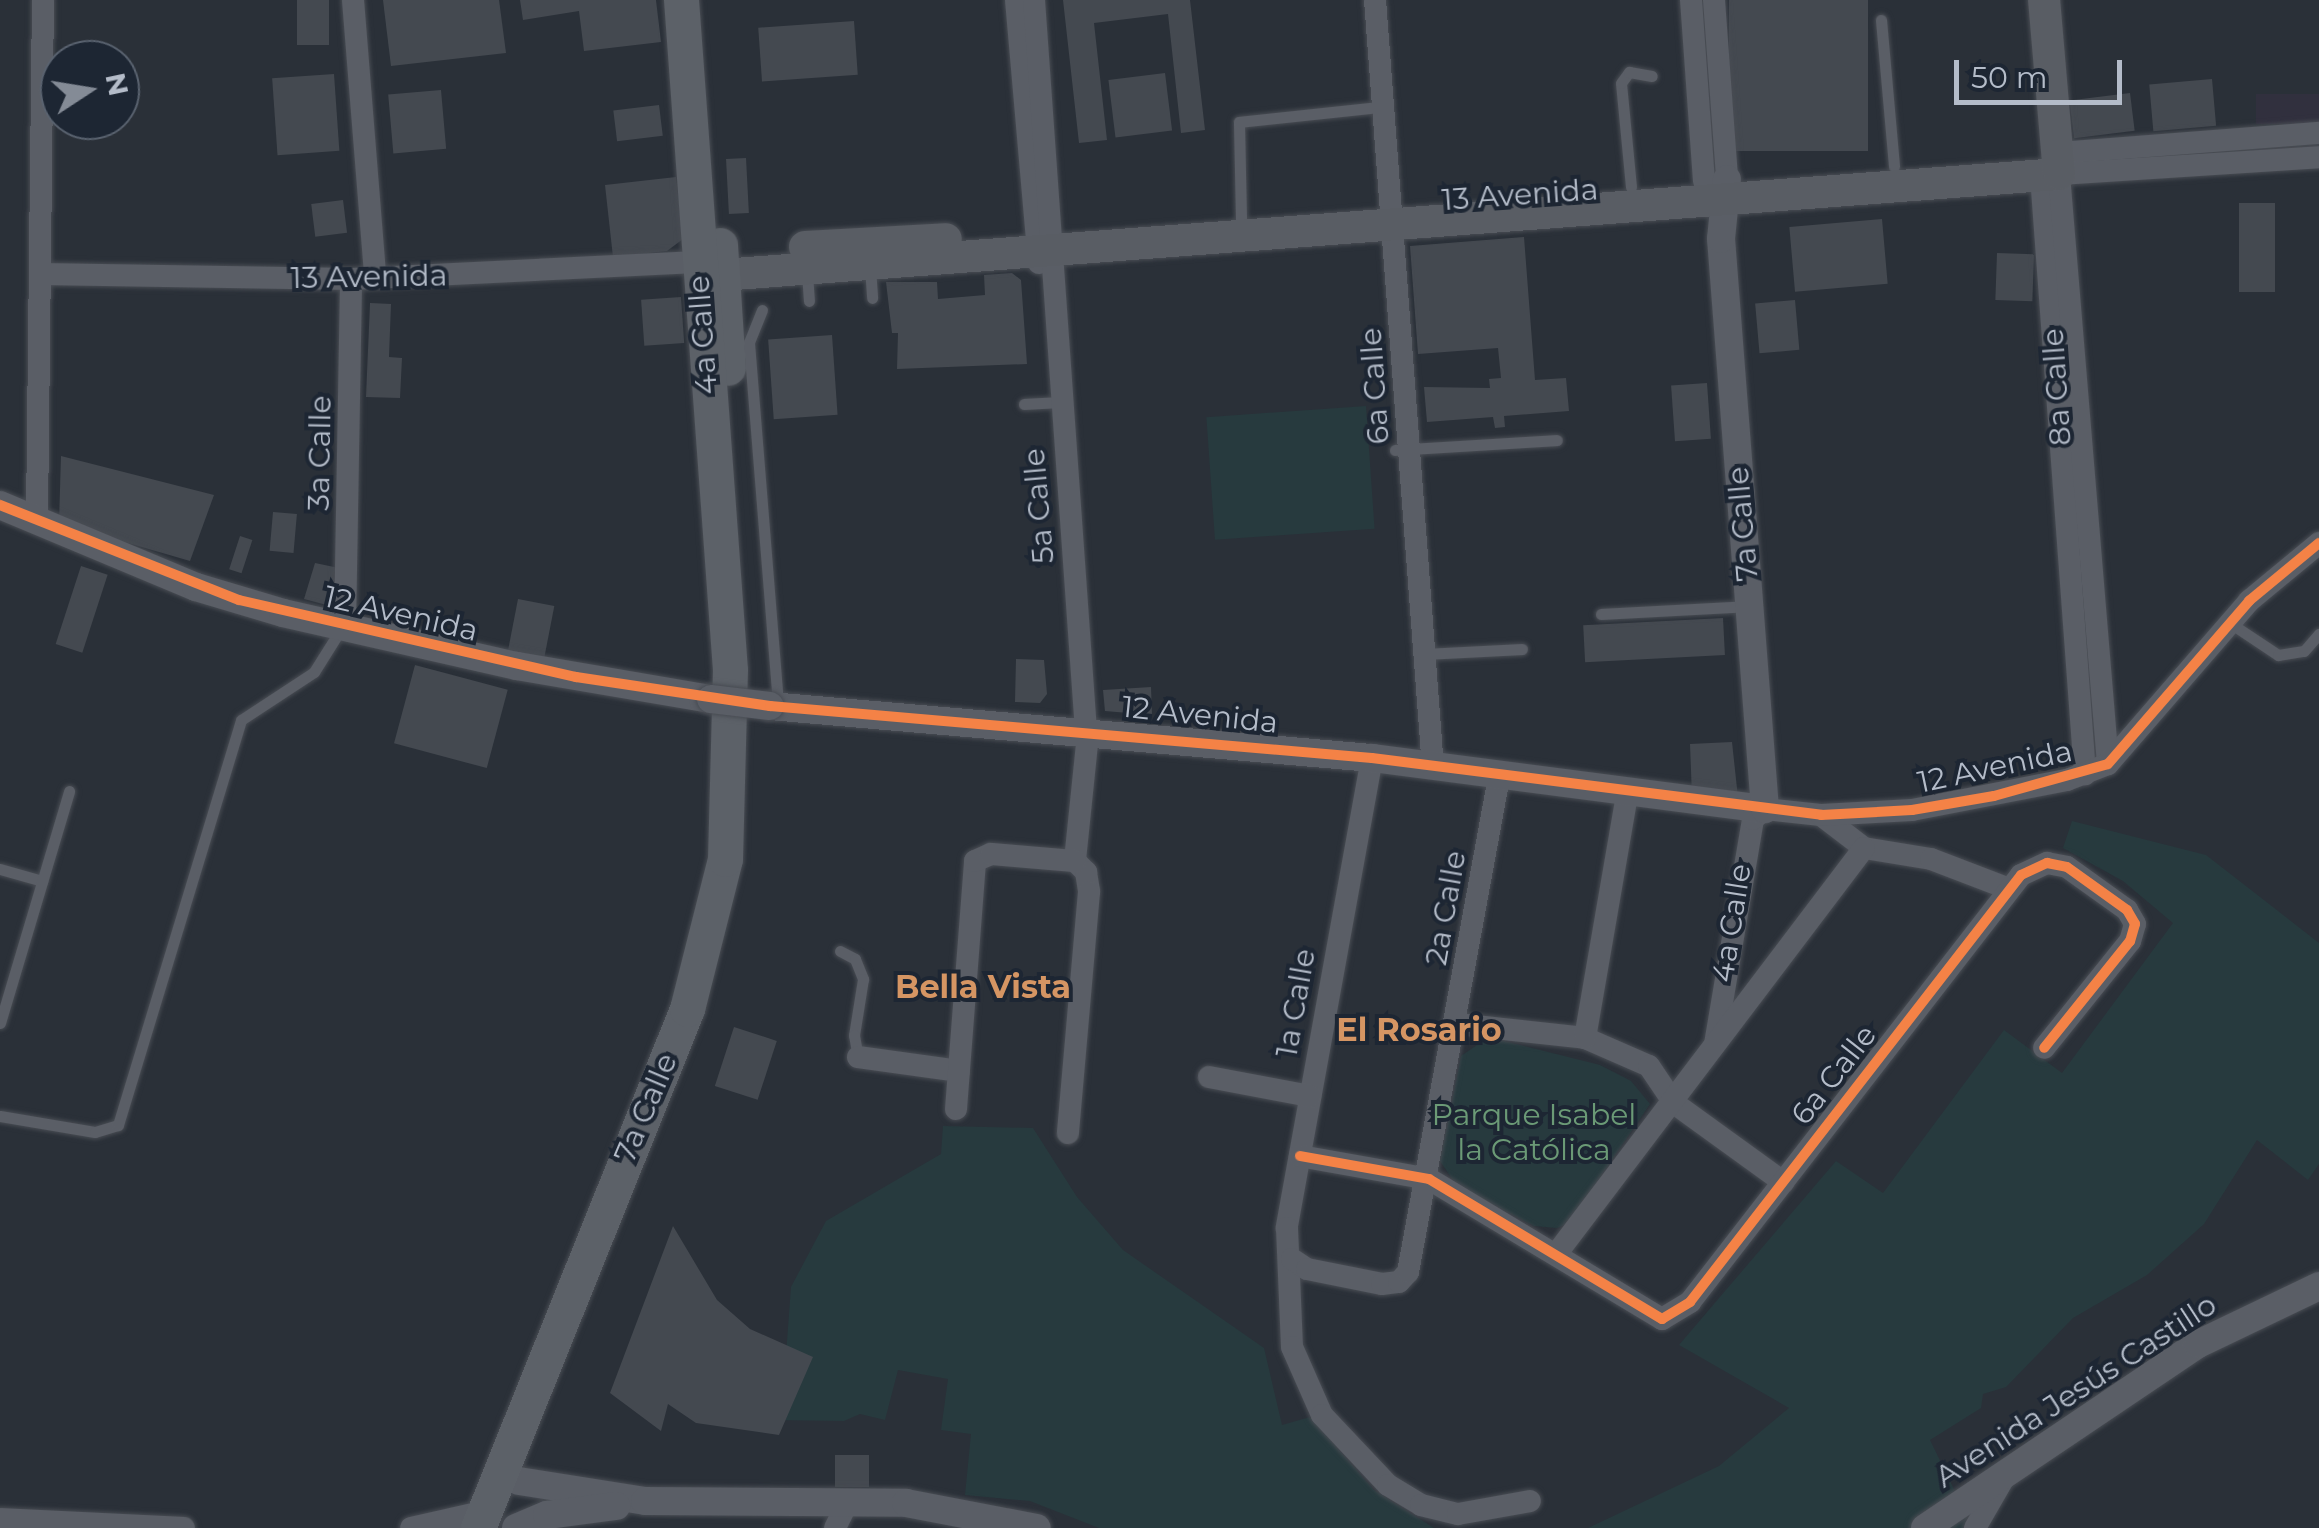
<!DOCTYPE html>
<meta charset="utf-8">
<style>
body{margin:0}
#map{position:relative;width:2319px;height:1528px;overflow:hidden;background:#2a3038;font-family:Montserrat,sans-serif}
div>[style]{position:absolute}
[style*='--x']{left:calc(var(--x)*1px);top:calc(var(--y)*1px);width:calc(var(--w)*1px);rotate:calc(var(--a)*1deg)}
.medical>*{inset:0;background:#31303e;transform-origin:0 0}
.green>*{inset:0;background:#273a3e;transform-origin:0 0}
.building>*{inset:0;background:#444950;transform-origin:0 0}
.roads{filter:drop-shadow(0 0 2px #484c53) drop-shadow(0 0 2px #484c53)}
.service>*{height:11px;margin:-5.5px;padding:0 5.5px;transform-origin:5.5px;border-radius:5.5px;background:#5a5e66}
.minor>*{height:22px;margin:-11px;padding:0 11px;transform-origin:11px;border-radius:11px;background:#5a5e66}
.tertiary>*{height:28px;margin:-14px;padding:0 14px;transform-origin:14px;border-radius:14px;background:#5a5e66}
.secondary>*{height:32px;margin:-16px;padding:0 16px;transform-origin:16px;border-radius:16px;background:#595d64}
.primary>*{height:35px;margin:-17.5px;padding:0 17.5px;transform-origin:17.5px;border-radius:17.5px;background:#5c6168}
.bridges{filter:drop-shadow(0 0 2px #484c53) drop-shadow(0 0 2px #484c53)}
.tertiary-bridge>*{height:28px;margin:-14px;padding:0 14px;transform-origin:14px;border-radius:14px;background:#5a5e66}
.cycleway>*{height:10px;margin:-5px;padding:0 5px;transform-origin:5px;border-radius:5px;background:#f48246}
span{translate:-50% -50%;white-space:nowrap;text-align:center;line-height:1.15;-webkit-text-stroke:8px #1d2633;paint-order:stroke}
.street-label{font-size:30px;color:#b4bcc9}
.park-label{font-size:30px;color:#6b9a76}
.neighbourhood-label{font-size:32px;color:#d59563;font-weight:700}
.north{position:absolute;left:40px;top:40px;width:100px;height:100px;box-sizing:border-box;background:#1d2633;border:2px solid #59626f;border-radius:50%;rotate:78deg;font-size:28px;font-weight:700;line-height:40px;text-align:center;color:#b4bcc9}
.north::after{content:'';display:block;margin:auto;width:35px;height:45px;background:#848b96;clip-path:polygon(50% 0,100% 100%,50% 72%,0 100%)}
.scale{position:absolute;left:1954px;top:60px;width:168px;height:45px;box-sizing:border-box;border:5px solid #b4bcc9;border-top:0;padding-left:12px;font-size:30px;line-height:35px;white-space:nowrap;color:#b4bcc9;-webkit-text-stroke:8px #1d2633;paint-order:stroke}
</style>
<div id="map">
<div class="medical">
<div style="left:2319px;top:94px;width:30px;height:63px;rotate:90deg"></div>
</div>
<div class="green">
<div style="left:1366px;top:406px;width:123px;height:160px;rotate:86deg"></div>
<div style="clip-path:polygon(2072px 821px,2206px 855px,2319px 943px,2319px 1164px,2308px 1180px,2257px 1140px,2204px 1224px,2147px 1275px,2073px 1318px,2006px 1387px,1983px 1394px,1981px 1408px,1930px 1440px,1968px 1518px,1963px 1528px,1588px 1528px,1719px 1466px,1789px 1408px,1679px 1345px,1836px 1161px,1883px 1193px,2004px 1030px,2062px 1073px,2173px 923px,2123px 881px,2063px 848px)"></div>
<div style="clip-path:polygon(1500px 1040px,1600px 1065px,1631px 1081px,1650px 1104px,1569px 1223px,1557px 1228px,1534px 1226px,1457px 1186px,1440px 1161px,1461px 1056px,1483px 1041px)"></div>
<div style="clip-path:polygon(943px 1126px,1033px 1128px,1077px 1197px,1123px 1250px,1264px 1348px,1282px 1425px,1310px 1417px,1374px 1490px,1434px 1528px,1099px 1528px,1030px 1501px,965px 1495px,971px 1434px,941px 1430px,948px 1379px,898px 1370px,885px 1420px,860px 1414px,844px 1421px,772px 1420px,784px 1382px,791px 1287px,826px 1221px,941px 1154px)"></div>
</div>
<div class="building">
<div style="left:297px;top:0;width:32px;height:45px"></div>
<div style="clip-path:polygon(383px 0,499px 0,506px 53px,391px 66px)"></div>
<div style="clip-path:polygon(520px 0,656px 0,661px 42px,584px 51px,579px 11px,523px 20px)"></div>
<div style="clip-path:polygon(1063px 0,1190px 0,1205px 130px,1181px 133px,1168px 14px,1094px 23px,1107px 140px,1079px 143px)"></div>
<div style="left:1729px;top:0;width:139px;height:151px"></div>
<div style="left:854px;top:21px;width:54px;height:96px;rotate:86deg"></div>
<div style="left:1165px;top:73px;width:58px;height:57px;rotate:83deg"></div>
<div style="left:334px;top:74px;width:77px;height:62px;rotate:86deg"></div>
<div style="left:2212px;top:79px;width:47px;height:63px;rotate:85deg"></div>
<div style="left:441px;top:90px;width:59px;height:53px;rotate:85deg"></div>
<div style="left:2130px;top:93px;width:38px;height:61px;rotate:83deg"></div>
<div style="left:659px;top:105px;width:31px;height:46px;rotate:83deg"></div>
<div style="left:746px;top:158px;width:55px;height:20px;rotate:87deg"></div>
<div style="clip-path:polygon(676px 177px,683px 239px,667px 251px,613px 257px,605px 185px)"></div>
<div style="left:343px;top:200px;width:33px;height:32px;rotate:83deg"></div>
<div style="left:2239px;top:203px;width:36px;height:89px"></div>
<div style="left:1882px;top:219px;width:65px;height:93px;rotate:85deg"></div>
<div style="clip-path:polygon(1524px 237px,1535px 380px,1566px 378px,1569px 411px,1504px 416px,1505px 427px,1495px 428px,1493px 417px,1427px 422px,1424px 387px,1490px 388px,1489px 379px,1501px 378px,1498px 348px,1418px 354px,1410px 246px)"></div>
<div style="left:1997px;top:253px;width:37px;height:47px;rotate:2deg"></div>
<div style="clip-path:polygon(1012px 273px,1021px 280px,1027px 364px,897px 369px,898px 333px,892px 333px,886px 282px,937px 282px,938px 299px,985px 295px,984px 275px)"></div>
<div style="left:681px;top:297px;width:46px;height:40px;rotate:86deg"></div>
<div style="left:1795px;top:300px;width:50px;height:40px;rotate:85deg"></div>
<div style="clip-path:polygon(370px 303px,391px 304px,389px 357px,402px 358px,400px 398px,366px 397px)"></div>
<div style="left:832px;top:335px;width:80px;height:64px;rotate:86deg"></div>
<div style="left:1707px;top:383px;width:56px;height:36px;rotate:86deg"></div>
<div style="clip-path:polygon(61px 456px,214px 495px,190px 561px,59px 523px)"></div>
<div style="left:273px;top:512px;width:24px;height:39px;rotate:5deg"></div>
<div style="left:240px;top:536px;width:13px;height:35px;rotate:18deg"></div>
<div style="clip-path:polygon(315px 563px,339px 568px,334px 607px,304px 599px)"></div>
<div style="left:81px;top:566px;width:28px;height:82px;rotate:18deg"></div>
<div style="left:518px;top:599px;width:37px;height:55px;rotate:11deg"></div>
<div style="left:1723px;top:618px;width:37px;height:140px;rotate:87deg"></div>
<div style="clip-path:polygon(1016px 659px,1044px 660px,1047px 694px,1040px 703px,1015px 702px)"></div>
<div style="left:415px;top:665px;width:96px;height:81px;rotate:15deg"></div>
<div style="clip-path:polygon(1151px 687px,1152px 715px,1105px 711px,1103px 690px)"></div>
<div style="clip-path:polygon(1732px 742px,1738px 798px,1692px 796px,1690px 744px)"></div>
<div style="left:734px;top:1027px;width:45px;height:62px;rotate:18deg"></div>
<div style="clip-path:polygon(673px 1226px,717px 1300px,750px 1329px,813px 1357px,779px 1435px,696px 1423px,668px 1404px,661px 1431px,610px 1393px)"></div>
<div style="left:835px;top:1455px;width:34px;height:32px"></div>
</div>
<div class="roads">
<div class="service">
<div style="--x:1881;--y:20;--w:147;--a:84.9"></div>
<div style="--x:1631;--y:187;--w:104;--a:-95.5"></div>
<div style="--x:1621;--y:83;--w:14;--a:-54"></div>
<div style="--x:1629;--y:72;--w:23;--a:10"></div>
<div style="--x:1241;--y:219;--w:97;--a:-91.2"></div>
<div style="--x:1239;--y:122;--w:133;--a:-6.1"></div>
<div style="--x:870;--y:267;--w:31;--a:86"></div>
<div style="--x:807;--y:273;--w:28;--a:86"></div>
<div style="--x:762;--y:310;--w:35;--a:112"></div>
<div style="--x:749;--y:343;--w:365;--a:85.4"></div>
<div style="--x:1024;--y:404;--w:36;--a:-3"></div>
<div style="--x:1395;--y:450;--w:162;--a:-3.5"></div>
<div style="--x:1601;--y:614;--w:149;--a:-3.1"></div>
<div style="--x:2230;--y:623;--w:58;--a:33.7"></div>
<div style="--x:2278;--y:655;--w:26;--a:-9"></div>
<div style="--x:2304;--y:651;--w:23;--a:-49"></div>
<div style="--x:1425;--y:654;--w:97;--a:-3"></div>
<div style="--x:0;--y:869;--w:44;--a:15.9"></div>
<div style="--x:840;--y:951;--w:17;--a:28"></div>
<div style="--x:855;--y:959;--w:22;--a:68"></div>
<div style="--x:863;--y:979;--w:57;--a:99.1"></div>
<div style="--x:854;--y:1035;--w:22;--a:80"></div>
<div style="--x:0;--y:1023;--w:242;--a:-73.4"></div>
<div style="--x:0;--y:1116;--w:96;--a:9.6"></div>
<div style="--x:95;--y:1132;--w:24;--a:-17"></div>
<div style="--x:118;--y:1125;--w:423;--a:-73.1"></div>
<div style="--x:241;--y:720;--w:87;--a:-33.3"></div>
<div style="--x:314;--y:672;--w:51;--a:-57.9"></div>
</div>
<div class="minor">
<div style="--x:353;--y:0;--w:277;--a:85.4"></div>
<div style="--x:1016;--y:0;--w:264;--a:85"></div>
<div style="--x:1034;--y:0;--w:746;--a:85.93"></div>
<div style="--x:1087;--y:744;--w:118;--a:95.9"></div>
<div style="--x:1075;--y:861;--w:16;--a:45"></div>
<div style="--x:1086;--y:872;--w:20;--a:81"></div>
<div style="--x:1089;--y:892;--w:242;--a:95"></div>
<div style="--x:1375;--y:0;--w:770;--a:85.68"></div>
<div style="--x:1691;--y:0;--w:181;--a:85.9"></div>
<div style="--x:1714;--y:0;--w:179;--a:85.8"></div>
<div style="--x:2057;--y:153;--w:263;--a:-4.4"></div>
<div style="--x:2041;--y:176;--w:600;--a:85.79"></div>
<div style="--x:40;--y:274;--w:311;--a:0.9"></div>
<div style="--x:351;--y:279;--w:346;--a:-2.8"></div>
<div style="--x:37;--y:518;--w:518;--a:-89.34"></div>
<div style="--x:345;--y:627;--w:348;--a:-89"></div>
<div style="--x:1372;--y:758;--w:478;--a:100.3"></div>
<div style="--x:1287;--y:1228;--w:119;--a:87.6"></div>
<div style="--x:1292;--y:1347;--w:74;--a:66.2"></div>
<div style="--x:1322;--y:1415;--w:96;--a:46.7"></div>
<div style="--x:1388;--y:1485;--w:39;--a:31"></div>
<div style="--x:1421;--y:1505;--w:38;--a:14"></div>
<div style="--x:1458;--y:1514;--w:73;--a:-10.2"></div>
<div style="--x:2108;--y:764;--w:592;--a:-94.75"></div>
<div style="--x:2059;--y:174;--w:261;--a:-3.7"></div>
<div style="--x:1821;--y:815;--w:54;--a:37.5"></div>
<div style="--x:1864;--y:848;--w:68;--a:9.3"></div>
<div style="--x:1931;--y:859;--w:84;--a:21"></div>
<div style="--x:1457;--y:1024;--w:129;--a:6.2"></div>
<div style="--x:1585;--y:1038;--w:70;--a:23.6"></div>
<div style="--x:1649;--y:1066;--w:45;--a:56"></div>
<div style="--x:1674;--y:1103;--w:135;--a:35.9"></div>
<div style="--x:1585;--y:1038;--w:248;--a:-80.2"></div>
<div style="--x:1715;--y:1044;--w:228;--a:-80.4"></div>
<div style="--x:1753;--y:819;--w:16;--a:-40"></div>
<div style="--x:1765;--y:809;--w:56;--a:6.1"></div>
<div style="--x:1821;--y:815;--w:91;--a:-3.1"></div>
<div style="--x:1912;--y:810;--w:158;--a:-11"></div>
<div style="--x:2067;--y:780;--w:44;--a:-21.3"></div>
<div style="--x:2108;--y:764;--w:216;--a:-49.1"></div>
<div style="--x:2249;--y:601;--w:91;--a:-39.6"></div>
<div style="--x:858;--y:1057;--w:102;--a:7.9"></div>
<div style="--x:1209;--y:1077;--w:103;--a:10.7"></div>
<div style="--x:956;--y:1109;--w:249;--a:-85.6"></div>
<div style="--x:975;--y:861;--w:17;--a:-24"></div>
<div style="--x:991;--y:854;--w:84;--a:4.8"></div>
<div style="--x:1300;--y:1156;--w:131;--a:10.1"></div>
<div style="--x:1429;--y:1179;--w:272;--a:31"></div>
<div style="--x:1662;--y:1319;--w:33;--a:-31"></div>
<div style="--x:1690;--y:1302;--w:540;--a:-52.22"></div>
<div style="--x:2021;--y:875;--w:29;--a:-25"></div>
<div style="--x:2047;--y:863;--w:20;--a:11"></div>
<div style="--x:2067;--y:867;--w:74;--a:35.6"></div>
<div style="--x:2127;--y:910;--w:16;--a:60"></div>
<div style="--x:2135;--y:924;--w:18;--a:106"></div>
<div style="--x:2130;--y:941;--w:137;--a:128.8"></div>
<div style="--x:1557;--y:1253;--w:508;--a:-52.84"></div>
<div style="--x:1292;--y:1259;--w:18;--a:34"></div>
<div style="--x:1307;--y:1269;--w:76;--a:11.3"></div>
<div style="--x:1382;--y:1284;--w:17;--a:-7"></div>
<div style="--x:1399;--y:1282;--w:13;--a:-48"></div>
<div style="--x:1408;--y:1272;--w:503;--a:-79.58"></div>
<div style="--x:0;--y:1519;--w:184;--a:2.8"></div>
<div style="--x:411;--y:1528;--w:77;--a:-12.8"></div>
<div style="--x:835;--y:1528;--w:30;--a:-64"></div>
<div style="--x:1975;--y:1528;--w:60;--a:-60"></div>
</div>
<div class="tertiary">
<div style="--x:0;--y:505;--w:212;--a:22.7"></div>
<div style="--x:196;--y:587;--w:91;--a:16.6"></div>
<div style="--x:283;--y:613;--w:240;--a:12.8"></div>
<div style="--x:517;--y:666;--w:197;--a:9.7"></div>
<div style="--x:770;--y:706;--w:604;--a:4.94"></div>
<div style="--x:1372;--y:758;--w:396;--a:7.4"></div>
<div style="--x:1765;--y:809;--w:572;--a:-94.41"></div>
<div style="--x:1721;--y:239;--w:60;--a:-84.3"></div>
<div style="--x:519;--y:1481;--w:128;--a:9"></div>
<div style="--x:645;--y:1501;--w:261;--a:0.4"></div>
<div style="--x:906;--y:1503;--w:133;--a:10.8"></div>
<div style="--x:516;--y:1528;--w:34;--a:-23"></div>
<div style="--x:547;--y:1515;--w:70;--a:-7.4"></div>
<div style="--x:1925;--y:1528;--w:329;--a:-34"></div>
<div style="--x:2198;--y:1344;--w:134;--a:-25.6"></div>
</div>
<div class="secondary">
<div style="--x:805;--y:247;--w:141;--a:-3.2"></div>
<div style="--x:722;--y:275;--w:1341;--a:-4.32"></div>
<div style="--x:2059;--y:174;--w:175;--a:-94.9"></div>
</div>
<div class="primary">
<div style="--x:720;--y:245;--w:123;--a:86.3"></div>
<div style="--x:478;--y:1528;--w:560;--a:-68.07"></div>
<div style="--x:687;--y:1009;--w:155;--a:-75.8"></div>
<div style="--x:725;--y:859;--w:189;--a:-88.5"></div>
<div style="--x:730;--y:670;--w:672;--a:-94.18"></div>
</div>
</div>
<div class="bridges">
<div class="tertiary-bridge">
<div style="--x:711;--y:699;--w:59;--a:6.8"></div>
</div>
</div>
<div class="cycleway">
<div style="--x:0;--y:505;--w:257;--a:21.7"></div>
<div style="--x:239;--y:600;--w:346;--a:12.9"></div>
<div style="--x:576;--y:677;--w:196;--a:8.5"></div>
<div style="--x:770;--y:706;--w:604;--a:4.94"></div>
<div style="--x:1372;--y:758;--w:453;--a:7.2"></div>
<div style="--x:1821;--y:815;--w:91;--a:-3.1"></div>
<div style="--x:1912;--y:810;--w:83;--a:-9.7"></div>
<div style="--x:1994;--y:796;--w:118;--a:-15.7"></div>
<div style="--x:2108;--y:764;--w:216;--a:-49.1"></div>
<div style="--x:2249;--y:601;--w:91;--a:-39.6"></div>
<div style="--x:1300;--y:1156;--w:131;--a:10.1"></div>
<div style="--x:1429;--y:1179;--w:272;--a:31"></div>
<div style="--x:1662;--y:1319;--w:33;--a:-31"></div>
<div style="--x:1690;--y:1302;--w:540;--a:-52.22"></div>
<div style="--x:2021;--y:875;--w:29;--a:-25"></div>
<div style="--x:2047;--y:863;--w:20;--a:11"></div>
<div style="--x:2067;--y:867;--w:74;--a:35.6"></div>
<div style="--x:2127;--y:910;--w:16;--a:60"></div>
<div style="--x:2135;--y:924;--w:18;--a:106"></div>
<div style="--x:2130;--y:941;--w:137;--a:128.8"></div>
</div>
<div class="street-label">
<span style="left:1520px;top:195px;rotate:-4deg">13 Avenida</span>
<span style="left:369px;top:277px;rotate:-1deg">13 Avenida</span>
<span style="left:703px;top:335px;rotate:-94deg">4a Calle</span>
<span style="left:1375px;top:386px;rotate:-94deg">6a Calle</span>
<span style="left:2057px;top:387px;rotate:-94deg">8a Calle</span>
<span style="left:320px;top:453px;rotate:-89deg">3a Calle</span>
<span style="left:1039px;top:506px;rotate:-95deg">5a Calle</span>
<span style="left:1743px;top:524px;rotate:-95deg">7a Calle</span>
<span style="left:401px;top:614px;rotate:13deg">12 Avenida</span>
<span style="left:1200px;top:715px;rotate:6deg">12 Avenida</span>
<span style="left:1995px;top:767px;rotate:-12deg">12 Avenida</span>
<span style="left:1446px;top:908px;rotate:-80deg">2a Calle</span>
<span style="left:1732px;top:923px;rotate:-81deg">4a Calle</span>
<span style="left:1296px;top:1003px;rotate:-80deg">1a Calle</span>
<span style="left:1834px;top:1075px;rotate:-52deg">6a Calle</span>
<span style="left:646px;top:1108px;rotate:-67deg">7a Calle</span>
<span style="left:2076px;top:1391px;rotate:-33deg">Avenida Jesús Castillo</span>
</div>
<div class="park-label">
<span style="left:1534px;top:1132px">Parque Isabel<br>la Católica</span>
</div>
<div class="neighbourhood-label">
<span style="left:983px;top:987px">Bella Vista</span>
<span style="left:1419px;top:1030px">El Rosario</span>
</div>
<div class="north">N</div>
<div class="scale">50 m</div>
</div>
